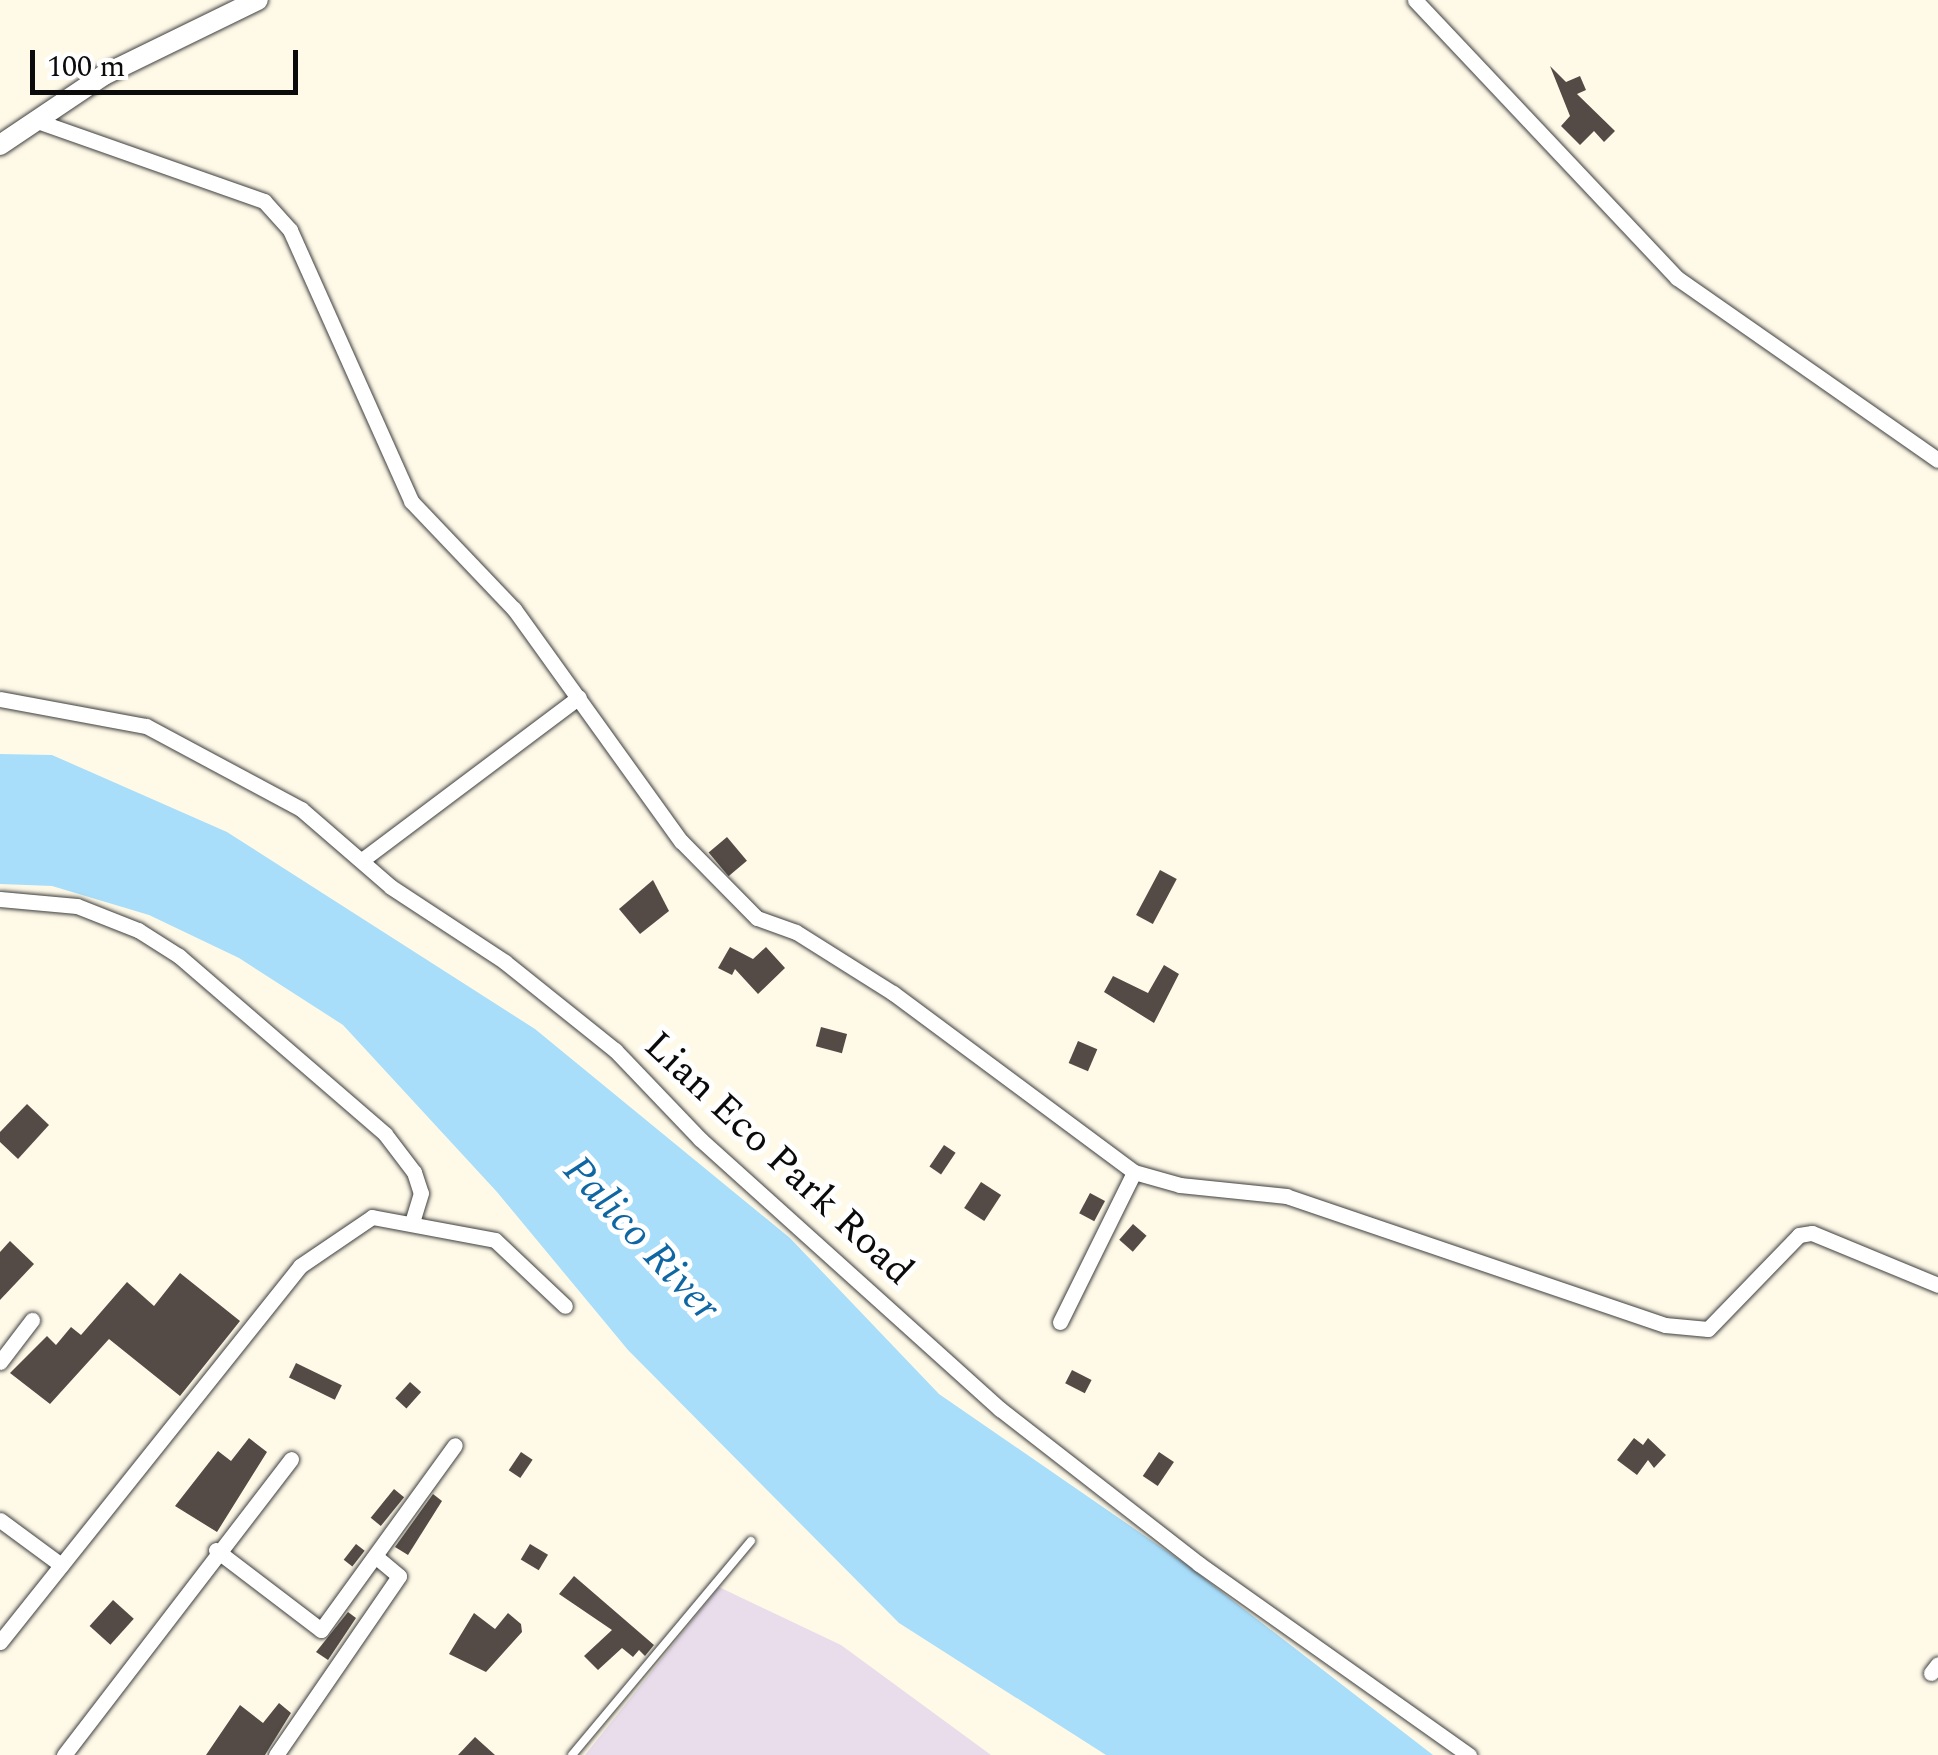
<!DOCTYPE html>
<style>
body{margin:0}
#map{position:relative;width:1938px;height:1755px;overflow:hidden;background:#fffae8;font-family:Spectral,serif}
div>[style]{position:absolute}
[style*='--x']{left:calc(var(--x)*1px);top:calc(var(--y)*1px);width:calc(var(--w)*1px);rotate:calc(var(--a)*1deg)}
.industrial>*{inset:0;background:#e9ddeb}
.water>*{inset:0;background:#a9defa}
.building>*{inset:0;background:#544b46;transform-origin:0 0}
.roads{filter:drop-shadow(0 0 2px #3e3e3e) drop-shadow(0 0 2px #3e3e3e)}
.service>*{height:8px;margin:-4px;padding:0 4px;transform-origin:4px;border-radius:4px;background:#fff}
.minor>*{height:15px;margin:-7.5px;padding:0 7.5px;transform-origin:7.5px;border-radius:7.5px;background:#fff}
.tertiary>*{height:20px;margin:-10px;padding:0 10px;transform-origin:10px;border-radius:10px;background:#fff}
span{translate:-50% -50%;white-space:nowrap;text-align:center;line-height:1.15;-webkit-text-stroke:10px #fff;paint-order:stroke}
.street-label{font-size:40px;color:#0b0b0b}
.water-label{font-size:42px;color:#0e66a3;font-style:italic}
.scale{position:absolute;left:30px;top:50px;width:268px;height:45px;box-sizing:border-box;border:5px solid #0b0b0b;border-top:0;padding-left:12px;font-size:30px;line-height:35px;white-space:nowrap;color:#0b0b0b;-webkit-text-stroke:8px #fff;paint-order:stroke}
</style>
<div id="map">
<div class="industrial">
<div style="clip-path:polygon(719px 1587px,841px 1645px,991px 1755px,585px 1755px)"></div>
</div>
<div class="water">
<div style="clip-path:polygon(0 754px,52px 755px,227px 832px,535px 1029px,790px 1238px,939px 1394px,1187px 1565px,1433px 1755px,1106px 1755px,899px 1623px,628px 1350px,497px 1192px,343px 1025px,239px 958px,149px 915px,52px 886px,0 884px)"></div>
</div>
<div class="building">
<div style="clip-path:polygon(1550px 66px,1566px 82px,1580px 76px,1586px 90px,1577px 94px,1615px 131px,1604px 142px,1594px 131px,1580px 145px,1561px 126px,1570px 116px)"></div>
<div style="left:727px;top:837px;width:31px;height:24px;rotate:50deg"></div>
<div style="left:1160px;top:870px;width:19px;height:51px;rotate:28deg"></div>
<div style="clip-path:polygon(653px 880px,669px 911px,640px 934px,619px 909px)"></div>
<div style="clip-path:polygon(730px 947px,753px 959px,766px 947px,785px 968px,758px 994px,735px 969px,732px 975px,718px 968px)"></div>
<div style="clip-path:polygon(1164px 965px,1179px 974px,1154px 1023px,1104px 992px,1113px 976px,1148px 993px)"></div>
<div style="left:821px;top:1027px;width:27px;height:20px;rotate:15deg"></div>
<div style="left:1078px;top:1041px;width:21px;height:24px;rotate:23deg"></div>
<div style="clip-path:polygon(27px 1104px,49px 1125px,18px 1159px,0 1142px,0 1132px)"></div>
<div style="left:944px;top:1145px;width:14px;height:26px;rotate:34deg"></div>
<div style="left:981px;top:1182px;width:24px;height:31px;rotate:33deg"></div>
<div style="left:1090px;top:1193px;width:17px;height:23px;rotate:28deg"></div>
<div style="left:1133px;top:1224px;width:18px;height:21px;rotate:41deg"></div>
<div style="clip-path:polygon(10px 1241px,34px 1264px,0 1300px,0 1252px)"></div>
<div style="clip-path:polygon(180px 1273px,240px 1321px,180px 1396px,109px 1339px,50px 1404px,10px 1373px,47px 1336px,56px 1345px,71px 1327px,81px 1335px,127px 1282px,154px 1306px)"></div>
<div style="left:296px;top:1363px;width:51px;height:16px;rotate:26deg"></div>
<div style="left:1072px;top:1370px;width:22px;height:15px;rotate:27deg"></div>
<div style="left:410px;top:1382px;width:15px;height:22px;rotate:42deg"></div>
<div style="clip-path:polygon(249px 1438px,267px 1452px,217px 1532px,175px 1506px,218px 1451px,231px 1461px)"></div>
<div style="clip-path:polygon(1634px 1438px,1643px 1445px,1648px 1438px,1666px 1455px,1654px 1468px,1648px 1460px,1637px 1475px,1617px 1460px)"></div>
<div style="left:521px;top:1452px;width:14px;height:22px;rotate:34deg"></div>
<div style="left:1159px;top:1452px;width:18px;height:29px;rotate:34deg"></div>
<div style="left:394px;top:1489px;width:13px;height:37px;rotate:39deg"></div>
<div style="clip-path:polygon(433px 1494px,442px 1501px,408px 1555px,395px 1547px)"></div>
<div style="left:356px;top:1544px;width:11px;height:20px;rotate:38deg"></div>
<div style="left:530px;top:1544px;width:21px;height:18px;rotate:31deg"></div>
<div style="clip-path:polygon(574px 1576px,654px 1645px,645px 1656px,639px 1650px,633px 1657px,622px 1648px,598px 1670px,584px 1656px,612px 1630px,559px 1594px)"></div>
<div style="left:113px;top:1600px;width:28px;height:35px;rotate:42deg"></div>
<div style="clip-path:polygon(348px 1612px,356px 1618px,328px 1660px,316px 1652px)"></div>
<div style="clip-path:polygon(474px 1613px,495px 1629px,508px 1613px,521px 1624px,522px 1632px,486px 1672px,449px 1654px)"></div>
<div style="clip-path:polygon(279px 1703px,291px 1713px,265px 1755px,206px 1755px,240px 1705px,263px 1723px)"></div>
<div style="clip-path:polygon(475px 1737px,495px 1755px,458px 1755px)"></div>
</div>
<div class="roads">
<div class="service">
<div style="--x:572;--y:1755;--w:279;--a:-50.1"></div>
</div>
<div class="minor">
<div style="--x:1415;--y:0;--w:382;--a:46.7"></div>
<div style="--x:1677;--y:278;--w:318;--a:34.9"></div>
<div style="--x:37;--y:121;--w:241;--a:19.4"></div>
<div style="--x:264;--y:201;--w:39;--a:48"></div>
<div style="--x:290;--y:230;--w:297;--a:65.9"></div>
<div style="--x:411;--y:501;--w:149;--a:46.4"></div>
<div style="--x:514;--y:609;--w:286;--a:54.3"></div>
<div style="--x:681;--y:841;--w:108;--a:45.4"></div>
<div style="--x:757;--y:918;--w:41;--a:19.7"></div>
<div style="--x:796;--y:932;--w:115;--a:32.2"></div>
<div style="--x:893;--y:993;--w:300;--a:36.6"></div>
<div style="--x:0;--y:699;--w:148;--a:10.5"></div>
<div style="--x:146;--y:726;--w:176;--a:28.2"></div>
<div style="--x:301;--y:809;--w:119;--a:40.9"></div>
<div style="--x:391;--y:887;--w:136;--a:33.3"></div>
<div style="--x:505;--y:962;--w:141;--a:38.7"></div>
<div style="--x:615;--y:1050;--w:123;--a:46.3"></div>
<div style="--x:700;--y:1139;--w:404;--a:42"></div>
<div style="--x:1000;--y:1409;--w:252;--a:37.9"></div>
<div style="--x:1199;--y:1564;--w:331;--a:35.3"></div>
<div style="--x:362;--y:860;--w:271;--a:-36.9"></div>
<div style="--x:0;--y:899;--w:77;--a:5.2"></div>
<div style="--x:77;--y:906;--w:66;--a:21.5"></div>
<div style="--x:138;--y:930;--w:49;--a:32.4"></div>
<div style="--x:179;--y:956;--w:272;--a:40.8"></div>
<div style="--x:385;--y:1134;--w:48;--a:52.7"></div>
<div style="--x:414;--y:1172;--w:22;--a:72"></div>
<div style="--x:421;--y:1193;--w:31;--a:107"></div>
<div style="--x:1060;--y:1322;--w:167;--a:-63.7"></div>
<div style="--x:1134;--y:1172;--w:48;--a:15.8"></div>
<div style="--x:1180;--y:1185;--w:107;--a:5.9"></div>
<div style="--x:1286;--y:1196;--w:400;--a:18.8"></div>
<div style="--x:1665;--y:1325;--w:43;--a:5.3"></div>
<div style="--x:1708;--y:1329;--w:131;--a:-45.9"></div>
<div style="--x:1799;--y:1235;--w:13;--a:-9"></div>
<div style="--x:1812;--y:1233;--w:136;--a:22.4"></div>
<div style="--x:0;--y:1362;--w:53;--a:-52.7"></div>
<div style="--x:0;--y:1520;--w:76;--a:36.4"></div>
<div style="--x:216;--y:1550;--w:132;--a:37.3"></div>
<div style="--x:321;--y:1630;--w:228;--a:-54.1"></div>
<div style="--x:0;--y:1642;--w:481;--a:-51.4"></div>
<div style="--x:300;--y:1266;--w:87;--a:-34.2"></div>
<div style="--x:372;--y:1217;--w:125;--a:10.6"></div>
<div style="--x:495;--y:1240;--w:96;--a:43.3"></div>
<div style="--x:1931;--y:1673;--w:11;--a:-52"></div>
<div style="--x:64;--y:1755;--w:373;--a:-52.5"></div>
<div style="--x:276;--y:1755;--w:217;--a:-55.5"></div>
<div style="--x:399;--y:1576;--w:30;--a:-140"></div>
</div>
<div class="tertiary">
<div style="--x:0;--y:145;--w:125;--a:-33.9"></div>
<div style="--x:104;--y:75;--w:171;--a:-26"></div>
</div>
</div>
<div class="street-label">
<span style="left:778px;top:1159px;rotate:43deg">Lian Eco Park Road</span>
</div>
<div class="water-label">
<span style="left:641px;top:1239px;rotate:47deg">Palico River</span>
</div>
<div class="scale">100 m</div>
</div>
